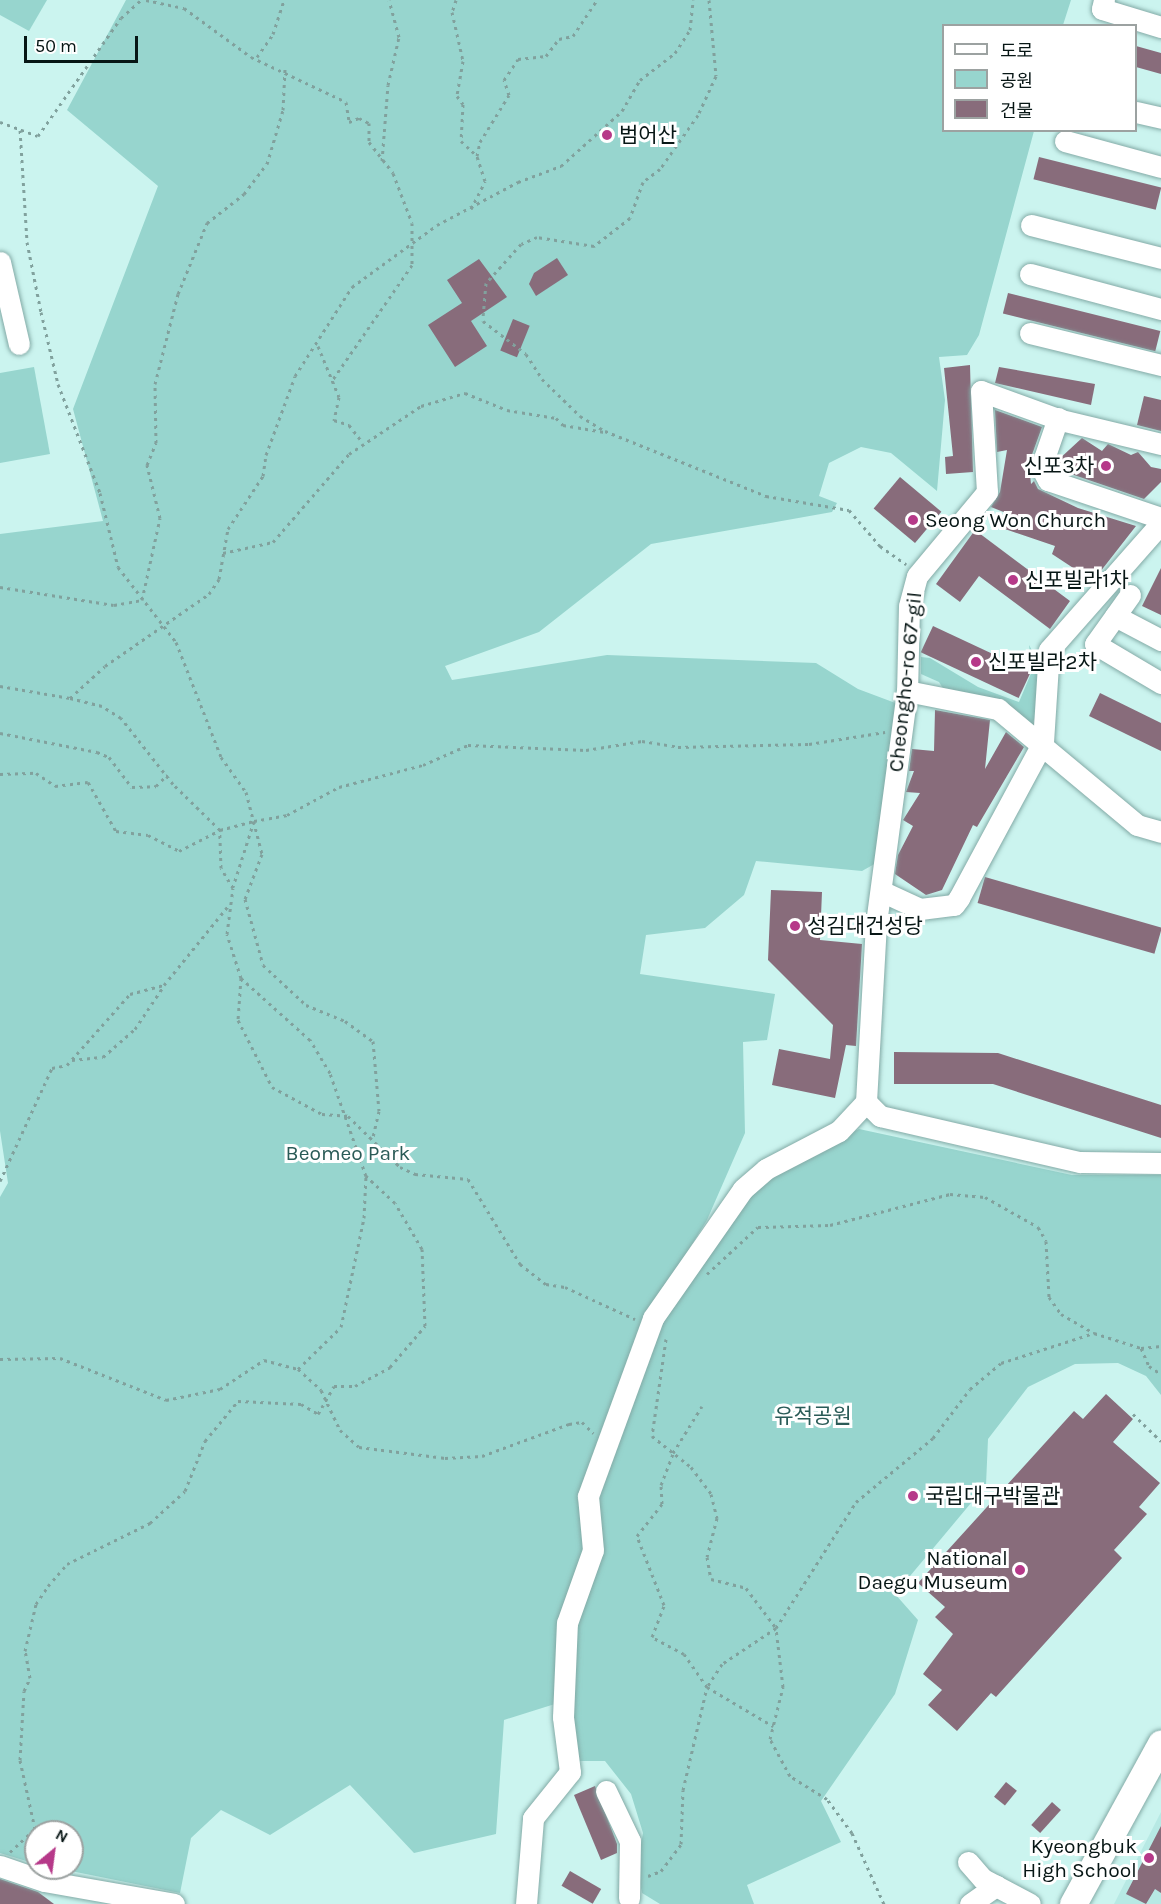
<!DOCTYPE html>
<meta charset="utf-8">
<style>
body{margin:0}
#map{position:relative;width:1161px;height:1904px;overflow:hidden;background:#cbf4ef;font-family:Karla,"Noto Sans KR",sans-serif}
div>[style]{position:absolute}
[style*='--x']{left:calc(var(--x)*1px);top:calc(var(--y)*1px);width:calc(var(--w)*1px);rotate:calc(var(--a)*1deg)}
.built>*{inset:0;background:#b7e9e4}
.green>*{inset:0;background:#97d5ce}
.building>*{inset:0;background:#886c7b;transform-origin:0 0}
.path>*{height:3px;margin-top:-1.5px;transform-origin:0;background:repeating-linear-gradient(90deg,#81a19d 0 3px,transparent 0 7.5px)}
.roads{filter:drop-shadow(0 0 2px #83aaa6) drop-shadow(0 0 2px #83aaa6)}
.minor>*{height:21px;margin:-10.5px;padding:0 10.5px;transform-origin:10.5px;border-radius:10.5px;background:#fff}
.major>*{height:27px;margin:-13.5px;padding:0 13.5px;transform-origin:13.5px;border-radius:13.5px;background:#fff}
.dots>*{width:16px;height:16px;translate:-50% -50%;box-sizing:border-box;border:3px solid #fff;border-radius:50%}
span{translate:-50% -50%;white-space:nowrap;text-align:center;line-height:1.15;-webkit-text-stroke:6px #fff;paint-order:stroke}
.poi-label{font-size:21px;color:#071615}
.left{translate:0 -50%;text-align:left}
.right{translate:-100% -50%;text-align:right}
.street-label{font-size:21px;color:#071615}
.park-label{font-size:21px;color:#2a5b57}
.legend{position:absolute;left:942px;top:24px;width:195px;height:108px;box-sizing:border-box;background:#fff;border:2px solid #9ca2a1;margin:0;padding:8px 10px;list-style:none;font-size:18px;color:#071615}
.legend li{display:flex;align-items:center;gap:12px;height:30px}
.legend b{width:30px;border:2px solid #9ca2a1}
.north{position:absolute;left:24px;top:1820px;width:60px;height:60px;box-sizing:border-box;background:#fff;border:2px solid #9ca2a1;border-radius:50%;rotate:29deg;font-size:16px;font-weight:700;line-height:24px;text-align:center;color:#071615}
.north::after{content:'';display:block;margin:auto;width:21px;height:27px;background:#b63989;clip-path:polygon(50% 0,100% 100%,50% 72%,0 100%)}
.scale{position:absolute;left:24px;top:36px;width:114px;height:27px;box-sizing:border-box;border:3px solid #071615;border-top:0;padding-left:8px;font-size:18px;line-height:21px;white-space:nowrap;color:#071615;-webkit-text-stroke:4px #fff;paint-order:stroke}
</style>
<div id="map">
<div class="built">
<div style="clip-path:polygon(1161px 1812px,1161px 1904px,1114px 1904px)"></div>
</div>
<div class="green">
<div style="clip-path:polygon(0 0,47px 0,29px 31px,0 15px)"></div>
<div style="clip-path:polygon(126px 0,1071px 0,1063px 25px,944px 26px,944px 130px,1034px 131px,979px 335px,967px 355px,939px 357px,945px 400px,937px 491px,891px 453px,861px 447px,829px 463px,819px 496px,837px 503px,832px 512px,651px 544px,539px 632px,445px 666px,452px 680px,607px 655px,816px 663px,858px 689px,898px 704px,878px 862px,862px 871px,756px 861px,744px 895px,705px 928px,646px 935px,640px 974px,775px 994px,767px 1040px,743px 1042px,745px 1133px,707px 1220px,647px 1317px,584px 1495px,591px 1541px,558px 1703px,504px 1720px,496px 1834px,414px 1853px,350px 1785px,270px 1835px,221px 1810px,191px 1838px,180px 1893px,56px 1868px,72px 1868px,72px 1832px,36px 1832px,36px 1864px,0 1853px,0 1197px,8px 1183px,0 1131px,0 534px,103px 521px,73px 409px,158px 186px,67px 110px)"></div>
<div style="clip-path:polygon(34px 367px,50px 454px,0 463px,0 373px)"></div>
<div style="clip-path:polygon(1029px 645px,1040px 665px,1039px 714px,1030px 725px,944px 690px,939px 682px,921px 674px,921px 657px,930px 658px,978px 687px,1019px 702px,1032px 671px)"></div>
<div style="clip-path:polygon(859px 1129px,1072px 1175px,1161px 1175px,1161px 1395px,1146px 1376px,1118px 1363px,1075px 1364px,1028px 1387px,988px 1439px,986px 1485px,895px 1594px,918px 1620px,895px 1694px,821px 1801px,841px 1842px,747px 1885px,754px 1904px,660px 1904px,642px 1893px,637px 1867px,643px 1833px,631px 1794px,605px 1761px,576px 1761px,569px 1715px,573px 1628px,595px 1497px,658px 1319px,716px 1229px,770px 1172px)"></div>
</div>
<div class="building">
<div style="clip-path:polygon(1136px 46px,1161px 53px,1161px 74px,1136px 67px)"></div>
<div style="left:1039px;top:157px;width:126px;height:23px;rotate:14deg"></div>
<div style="clip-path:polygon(557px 258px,568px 275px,536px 296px,529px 284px,534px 273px)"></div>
<div style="clip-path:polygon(479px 259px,507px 297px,471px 321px,487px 346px,455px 367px,428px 325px,462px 303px,447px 280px)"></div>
<div style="left:1008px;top:293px;width:157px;height:21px;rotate:14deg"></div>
<div style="left:513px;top:319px;width:18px;height:34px;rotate:22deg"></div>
<div style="clip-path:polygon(970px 365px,973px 472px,946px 474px,945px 457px,953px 456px,944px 368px)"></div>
<div style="clip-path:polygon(999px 367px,1095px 384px,1091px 405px,995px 383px)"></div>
<div style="clip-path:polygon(1144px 396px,1161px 400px,1161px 431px,1137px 425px)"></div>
<div style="clip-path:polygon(995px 410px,1042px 427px,1029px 463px,1031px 484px,1034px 481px,1038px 489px,1078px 508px,1136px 526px,1093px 581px,1052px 554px,1055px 546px,1002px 528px,1006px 513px,991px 507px,1000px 492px,1007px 450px,997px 452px)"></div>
<div style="clip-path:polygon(1082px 438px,1102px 451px,1108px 444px,1131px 455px,1138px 452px,1151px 467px,1161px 469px,1161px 482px,1144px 499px,1071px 474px,1057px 461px)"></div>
<div style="left:900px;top:477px;width:54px;height:41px;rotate:40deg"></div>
<div style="clip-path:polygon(975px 530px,1070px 601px,1050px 629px,979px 576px,960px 602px,936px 584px)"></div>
<div style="clip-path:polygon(1161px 568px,1161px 615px,1142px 606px)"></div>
<div style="left:933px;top:626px;width:108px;height:29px;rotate:25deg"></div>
<div style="clip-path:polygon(1100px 693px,1161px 723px,1161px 751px,1089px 716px)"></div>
<div style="clip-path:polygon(935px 710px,990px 720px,985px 769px,1006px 732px,1024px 747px,977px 827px,973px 825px,942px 890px,926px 895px,895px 874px,898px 855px,913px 826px,903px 820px,920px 793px,906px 792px,914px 771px,909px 771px,912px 749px,934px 751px)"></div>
<div style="left:985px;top:877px;width:184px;height:27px;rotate:16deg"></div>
<div style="clip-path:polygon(771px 890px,822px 892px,820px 940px,862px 944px,856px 1046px,846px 1045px,835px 1098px,772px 1085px,779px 1049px,830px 1059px,833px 1025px,768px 960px)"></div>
<div style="clip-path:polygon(894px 1052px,998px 1053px,1161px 1105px,1161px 1138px,993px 1084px,894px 1084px)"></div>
<div style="clip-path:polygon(1106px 1394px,1133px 1419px,1113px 1442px,1160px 1483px,1139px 1507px,1147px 1514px,1114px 1550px,1122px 1558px,996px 1697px,991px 1693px,957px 1731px,928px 1705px,942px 1690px,923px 1674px,953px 1634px,935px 1617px,945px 1607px,918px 1583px,1074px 1411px,1083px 1419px)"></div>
<div style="left:1006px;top:1782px;width:14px;height:19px;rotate:39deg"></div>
<div style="clip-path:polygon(595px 1786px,617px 1844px,617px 1853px,601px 1860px,574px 1795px)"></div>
<div style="left:1052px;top:1802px;width:12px;height:31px;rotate:42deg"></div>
<div style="clip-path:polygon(1161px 1826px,1161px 1893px,1155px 1889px,1146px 1904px,1126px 1894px)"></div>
<div style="left:570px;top:1871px;width:36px;height:17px;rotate:30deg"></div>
<div style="clip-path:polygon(0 1879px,38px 1892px,54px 1904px,0 1904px)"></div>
</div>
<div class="path">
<div style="--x:146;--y:0;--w:39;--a:12"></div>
<div style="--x:184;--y:8;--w:83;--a:36.2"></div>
<div style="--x:251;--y:57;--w:105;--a:25.3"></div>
<div style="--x:346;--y:102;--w:20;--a:81"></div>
<div style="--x:349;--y:122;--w:11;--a:-22"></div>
<div style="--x:359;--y:118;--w:11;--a:27"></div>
<div style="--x:369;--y:123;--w:19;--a:90"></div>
<div style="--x:369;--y:142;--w:39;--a:52"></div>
<div style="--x:393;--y:173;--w:53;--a:69.2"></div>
<div style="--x:412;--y:223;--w:42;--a:90"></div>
<div style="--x:412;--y:265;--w:139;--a:124.7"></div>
<div style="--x:456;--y:0;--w:13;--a:108"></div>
<div style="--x:452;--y:12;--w:50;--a:77.3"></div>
<div style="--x:463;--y:61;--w:36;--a:100"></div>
<div style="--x:457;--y:96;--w:10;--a:53"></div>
<div style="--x:463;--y:104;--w:37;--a:93"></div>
<div style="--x:461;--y:141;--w:22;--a:43"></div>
<div style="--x:709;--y:0;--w:76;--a:84.7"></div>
<div style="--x:716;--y:76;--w:43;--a:114.8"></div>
<div style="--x:698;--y:115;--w:66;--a:125.1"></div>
<div style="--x:660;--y:169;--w:21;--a:143"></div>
<div style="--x:643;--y:182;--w:38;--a:110"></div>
<div style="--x:630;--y:218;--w:46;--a:142.1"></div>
<div style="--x:594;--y:246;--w:58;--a:-171"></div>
<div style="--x:537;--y:237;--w:17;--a:156"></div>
<div style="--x:521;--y:244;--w:52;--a:131.9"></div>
<div style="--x:486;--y:283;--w:38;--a:95"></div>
<div style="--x:483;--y:321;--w:54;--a:37.5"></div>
<div style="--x:526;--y:354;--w:30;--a:57"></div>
<div style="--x:542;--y:379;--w:53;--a:44.2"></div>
<div style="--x:580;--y:416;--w:29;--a:31"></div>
<div style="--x:605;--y:431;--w:174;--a:22"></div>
<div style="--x:766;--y:496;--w:84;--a:9.6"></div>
<div style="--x:849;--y:510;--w:48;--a:49.3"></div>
<div style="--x:880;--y:546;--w:32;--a:35"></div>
<div style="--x:257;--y:57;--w:28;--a:-55"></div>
<div style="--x:273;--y:34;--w:36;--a:-72"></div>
<div style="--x:0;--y:122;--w:40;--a:20.2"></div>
<div style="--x:38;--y:136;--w:144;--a:-54.9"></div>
<div style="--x:121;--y:18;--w:27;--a:-42"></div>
<div style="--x:20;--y:130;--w:112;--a:86.4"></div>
<div style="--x:27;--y:242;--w:71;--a:78.7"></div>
<div style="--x:41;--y:312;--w:74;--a:76.7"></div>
<div style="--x:58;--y:384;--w:117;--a:68.9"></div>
<div style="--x:100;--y:493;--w:76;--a:76.3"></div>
<div style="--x:118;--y:567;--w:95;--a:52.3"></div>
<div style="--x:176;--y:642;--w:123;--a:68.6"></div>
<div style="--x:221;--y:757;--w:43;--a:54.5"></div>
<div style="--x:246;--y:792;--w:64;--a:75.5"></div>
<div style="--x:262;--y:854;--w:48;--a:110.7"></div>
<div style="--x:245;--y:899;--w:68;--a:74.7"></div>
<div style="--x:263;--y:965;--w:59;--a:42.9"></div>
<div style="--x:306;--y:1005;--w:42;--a:22.3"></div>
<div style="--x:345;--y:1021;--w:34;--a:36"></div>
<div style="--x:373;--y:1041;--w:70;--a:85.1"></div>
<div style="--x:379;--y:1111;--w:26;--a:103"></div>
<div style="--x:382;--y:161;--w:76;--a:-85.5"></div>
<div style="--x:388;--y:85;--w:49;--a:-77.1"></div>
<div style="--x:399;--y:37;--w:38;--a:-105"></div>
<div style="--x:471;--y:209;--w:31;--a:-63"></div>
<div style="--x:485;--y:181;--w:26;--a:-108"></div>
<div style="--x:477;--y:156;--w:14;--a:-78"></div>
<div style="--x:480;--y:142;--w:55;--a:-58.3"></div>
<div style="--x:509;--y:95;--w:16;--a:-108"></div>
<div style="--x:504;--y:80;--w:25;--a:-56"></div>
<div style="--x:518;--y:59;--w:28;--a:-6"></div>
<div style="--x:546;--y:56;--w:21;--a:-53"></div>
<div style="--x:559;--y:39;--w:14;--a:-12"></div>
<div style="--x:573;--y:36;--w:43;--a:-56.3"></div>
<div style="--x:318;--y:346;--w:55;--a:67.6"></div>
<div style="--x:339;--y:397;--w:24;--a:102"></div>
<div style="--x:334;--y:420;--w:16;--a:18"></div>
<div style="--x:349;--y:425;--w:23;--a:52"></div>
<div style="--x:223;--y:553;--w:51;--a:-12.4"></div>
<div style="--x:273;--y:542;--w:116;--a:-49.2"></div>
<div style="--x:349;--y:454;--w:87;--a:-33.7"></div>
<div style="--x:421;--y:406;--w:46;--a:-16.5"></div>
<div style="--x:465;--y:393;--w:45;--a:22"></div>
<div style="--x:507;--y:410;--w:50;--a:9.3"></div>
<div style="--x:556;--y:418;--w:10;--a:45"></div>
<div style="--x:563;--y:425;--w:42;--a:9.7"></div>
<div style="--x:0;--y:587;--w:115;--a:9"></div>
<div style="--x:114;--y:605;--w:28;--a:-10"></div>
<div style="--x:142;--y:600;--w:84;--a:-77.6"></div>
<div style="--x:160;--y:518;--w:55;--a:-103.8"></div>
<div style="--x:147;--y:465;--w:24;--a:-68"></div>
<div style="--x:156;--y:443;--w:59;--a:-91"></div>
<div style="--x:155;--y:384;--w:93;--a:-75.7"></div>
<div style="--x:178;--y:294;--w:77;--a:-67.8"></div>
<div style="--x:207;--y:223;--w:47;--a:-38.1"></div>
<div style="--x:244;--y:194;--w:38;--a:-53"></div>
<div style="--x:267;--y:164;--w:56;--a:-73.5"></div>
<div style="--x:283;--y:110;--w:41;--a:-87.2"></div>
<div style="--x:0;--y:686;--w:71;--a:9.7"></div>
<div style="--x:70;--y:698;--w:47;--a:-42.4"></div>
<div style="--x:105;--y:666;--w:126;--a:-34.7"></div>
<div style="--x:209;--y:594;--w:18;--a:-56"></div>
<div style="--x:219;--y:579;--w:51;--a:-79.8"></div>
<div style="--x:228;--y:529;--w:64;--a:-56.6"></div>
<div style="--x:263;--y:476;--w:21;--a:-82"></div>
<div style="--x:266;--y:455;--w:84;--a:-69.8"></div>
<div style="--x:295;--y:376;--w:106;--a:-57.4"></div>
<div style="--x:352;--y:287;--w:105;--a:-36.1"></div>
<div style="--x:437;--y:225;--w:92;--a:-28"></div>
<div style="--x:518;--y:182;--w:46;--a:-20.4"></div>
<div style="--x:561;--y:166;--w:82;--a:-42"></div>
<div style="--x:622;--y:111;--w:36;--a:-60"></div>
<div style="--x:640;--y:80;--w:44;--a:-37.6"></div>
<div style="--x:675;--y:53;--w:27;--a:-57"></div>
<div style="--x:690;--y:30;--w:30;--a:-84"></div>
<div style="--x:0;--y:733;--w:99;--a:11.1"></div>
<div style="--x:97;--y:752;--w:13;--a:23"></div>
<div style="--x:109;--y:757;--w:38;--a:53"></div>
<div style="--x:132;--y:787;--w:24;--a:-2"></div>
<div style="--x:156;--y:786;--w:16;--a:-45"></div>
<div style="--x:0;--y:774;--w:36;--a:-2"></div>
<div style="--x:36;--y:773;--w:23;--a:34"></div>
<div style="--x:55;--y:786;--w:33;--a:-7"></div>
<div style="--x:88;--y:782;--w:56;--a:60.3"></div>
<div style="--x:116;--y:831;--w:32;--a:7"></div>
<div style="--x:148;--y:835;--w:35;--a:27"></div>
<div style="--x:179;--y:851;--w:46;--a:-27.1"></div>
<div style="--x:220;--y:830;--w:35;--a:-15"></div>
<div style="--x:254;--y:821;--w:69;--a:107.7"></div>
<div style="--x:254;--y:821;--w:34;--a:-10"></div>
<div style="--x:287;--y:815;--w:59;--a:-28.3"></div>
<div style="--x:339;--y:787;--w:87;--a:-14.7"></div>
<div style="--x:423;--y:765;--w:49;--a:-24"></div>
<div style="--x:468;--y:745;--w:118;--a:2.4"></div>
<div style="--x:586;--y:750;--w:57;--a:-9.1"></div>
<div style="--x:642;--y:741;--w:36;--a:9"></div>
<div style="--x:678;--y:747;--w:131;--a:-1.3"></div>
<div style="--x:809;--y:744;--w:77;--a:-9"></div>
<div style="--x:241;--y:978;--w:42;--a:94.1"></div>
<div style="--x:238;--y:1020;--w:75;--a:63.1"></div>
<div style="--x:272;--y:1087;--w:57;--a:28.4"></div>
<div style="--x:322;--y:1114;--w:26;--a:4"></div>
<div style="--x:348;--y:1116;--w:73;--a:44.4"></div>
<div style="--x:400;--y:1167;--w:17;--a:25"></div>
<div style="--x:415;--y:1174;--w:53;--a:5.4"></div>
<div style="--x:468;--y:1179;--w:100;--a:58.5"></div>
<div style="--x:520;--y:1264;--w:33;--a:38"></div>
<div style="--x:546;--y:1284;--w:19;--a:9"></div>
<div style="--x:565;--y:1287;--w:77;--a:24.6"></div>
<div style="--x:72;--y:1060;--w:31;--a:-6"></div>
<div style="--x:103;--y:1057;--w:43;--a:-41.2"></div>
<div style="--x:135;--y:1029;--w:50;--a:-56.3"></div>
<div style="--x:0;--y:1181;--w:124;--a:-65.3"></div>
<div style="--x:52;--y:1068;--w:15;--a:-11"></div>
<div style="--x:67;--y:1065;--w:95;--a:-48.4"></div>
<div style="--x:130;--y:994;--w:35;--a:-15"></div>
<div style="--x:164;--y:985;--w:103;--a:-50.9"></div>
<div style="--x:707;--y:1274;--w:69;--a:-42.7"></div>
<div style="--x:758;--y:1227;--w:72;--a:-1.6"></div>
<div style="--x:830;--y:1225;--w:124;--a:-14.5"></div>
<div style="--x:950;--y:1194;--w:35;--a:5"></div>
<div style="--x:985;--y:1197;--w:61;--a:29.5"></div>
<div style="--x:1038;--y:1227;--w:16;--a:60"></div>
<div style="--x:1046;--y:1241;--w:56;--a:86.9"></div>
<div style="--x:1049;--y:1297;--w:21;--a:55"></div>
<div style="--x:1061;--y:1314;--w:38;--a:30"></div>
<div style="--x:666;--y:1339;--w:98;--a:98.2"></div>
<div style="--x:652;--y:1436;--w:50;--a:38.5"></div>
<div style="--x:691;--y:1467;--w:34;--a:53"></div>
<div style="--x:711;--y:1494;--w:25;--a:76"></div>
<div style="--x:717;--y:1518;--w:40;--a:104.4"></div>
<div style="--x:707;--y:1557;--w:22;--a:80"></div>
<div style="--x:711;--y:1579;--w:36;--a:14"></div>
<div style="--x:746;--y:1588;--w:50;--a:53.1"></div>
<div style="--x:776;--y:1628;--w:65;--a:146.3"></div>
<div style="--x:722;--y:1664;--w:27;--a:123"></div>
<div style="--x:707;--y:1687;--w:77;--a:30.6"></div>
<div style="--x:1141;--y:1348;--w:20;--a:-6"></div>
<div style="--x:0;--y:1359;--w:60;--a:-1"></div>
<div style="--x:60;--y:1358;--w:114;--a:21.6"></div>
<div style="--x:166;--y:1400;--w:55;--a:-11.5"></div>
<div style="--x:220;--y:1389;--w:53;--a:-33.4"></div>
<div style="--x:264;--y:1360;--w:35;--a:15"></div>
<div style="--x:298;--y:1369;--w:60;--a:-44.3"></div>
<div style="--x:341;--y:1327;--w:111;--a:-78.1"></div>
<div style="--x:364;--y:1218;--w:42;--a:-87.3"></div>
<div style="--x:366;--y:1176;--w:109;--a:-109.3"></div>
<div style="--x:330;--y:1073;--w:39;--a:-121"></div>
<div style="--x:310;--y:1040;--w:93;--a:-138.1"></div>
<div style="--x:241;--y:978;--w:46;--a:-107.7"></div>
<div style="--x:227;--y:934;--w:46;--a:-82.6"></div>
<div style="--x:233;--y:888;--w:23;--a:-121"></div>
<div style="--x:221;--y:868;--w:38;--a:-92"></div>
<div style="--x:220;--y:830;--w:66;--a:-135.6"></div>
<div style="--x:173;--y:784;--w:84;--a:-128.2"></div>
<div style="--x:121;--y:718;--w:22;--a:-148"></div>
<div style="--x:102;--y:706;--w:33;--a:-166"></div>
<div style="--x:298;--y:1369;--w:31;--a:42"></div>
<div style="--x:321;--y:1390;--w:44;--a:64.6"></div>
<div style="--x:340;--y:1430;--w:25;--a:42"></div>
<div style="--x:359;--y:1447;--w:87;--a:7.3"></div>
<div style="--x:445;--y:1458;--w:37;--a:-3"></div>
<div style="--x:482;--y:1456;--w:93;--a:-20.2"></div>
<div style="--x:569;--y:1424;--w:13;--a:-9"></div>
<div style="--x:582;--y:1422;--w:16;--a:45"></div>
<div style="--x:1133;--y:1414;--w:39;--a:44"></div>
<div style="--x:10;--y:1852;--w:34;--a:-43"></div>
<div style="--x:35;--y:1829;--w:71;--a:-102.3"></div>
<div style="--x:20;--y:1760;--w:69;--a:-86.7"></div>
<div style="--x:24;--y:1691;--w:14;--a:-65"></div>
<div style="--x:30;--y:1678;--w:27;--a:-100"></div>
<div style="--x:25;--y:1651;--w:48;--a:-76.8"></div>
<div style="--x:36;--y:1604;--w:22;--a:-56"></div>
<div style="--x:48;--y:1586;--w:29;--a:-49"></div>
<div style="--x:67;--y:1564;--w:93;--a:-26.3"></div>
<div style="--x:150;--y:1523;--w:47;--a:-42.4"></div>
<div style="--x:185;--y:1491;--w:54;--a:-68.2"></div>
<div style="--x:205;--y:1441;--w:52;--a:-50.5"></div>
<div style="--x:238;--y:1401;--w:63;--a:2.7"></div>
<div style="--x:301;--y:1404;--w:20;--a:30"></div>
<div style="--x:318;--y:1414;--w:32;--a:-60"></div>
<div style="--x:334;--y:1386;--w:21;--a:0"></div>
<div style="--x:355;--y:1386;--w:40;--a:-28"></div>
<div style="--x:390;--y:1367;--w:54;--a:-49.5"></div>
<div style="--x:425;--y:1326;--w:77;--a:-92.2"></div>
<div style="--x:422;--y:1249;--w:53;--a:-120.4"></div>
<div style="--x:395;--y:1203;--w:40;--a:-137"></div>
<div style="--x:648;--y:1876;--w:14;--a:-21"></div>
<div style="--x:661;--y:1871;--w:34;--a:-53"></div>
<div style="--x:681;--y:1844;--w:54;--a:-87.9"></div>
<div style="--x:683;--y:1790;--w:106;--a:-76.9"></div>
<div style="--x:707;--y:1687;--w:40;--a:-124.9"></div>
<div style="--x:684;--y:1654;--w:36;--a:-152"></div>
<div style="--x:652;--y:1637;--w:34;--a:-69"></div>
<div style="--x:664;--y:1605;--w:74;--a:-111.4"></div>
<div style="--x:637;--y:1536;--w:41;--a:-52"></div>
<div style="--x:662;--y:1504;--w:19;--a:-93"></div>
<div style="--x:661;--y:1485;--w:34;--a:-69"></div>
<div style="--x:673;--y:1453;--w:55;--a:-58.3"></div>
<div style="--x:884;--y:1904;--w:78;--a:-114.3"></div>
<div style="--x:852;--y:1833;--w:42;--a:-126.3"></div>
<div style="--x:827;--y:1799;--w:44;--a:-148.1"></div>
<div style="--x:790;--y:1776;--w:42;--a:-118.4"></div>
<div style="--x:770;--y:1739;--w:54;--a:-76"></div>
<div style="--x:783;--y:1687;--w:59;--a:-96.8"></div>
<div style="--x:776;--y:1628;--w:149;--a:-57.6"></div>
<div style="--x:856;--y:1502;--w:100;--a:-39.7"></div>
<div style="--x:933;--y:1438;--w:61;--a:-52.9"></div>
<div style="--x:970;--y:1389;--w:40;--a:-40"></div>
<div style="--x:1001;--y:1363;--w:98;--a:-17.9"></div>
<div style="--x:1094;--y:1333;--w:49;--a:17.7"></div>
<div style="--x:1141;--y:1348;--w:20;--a:66"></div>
<div style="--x:1149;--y:1366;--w:14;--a:34"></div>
</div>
<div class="roads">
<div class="minor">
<div style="--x:1104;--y:0;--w:9;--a:103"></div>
<div style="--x:1102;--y:9;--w:62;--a:17"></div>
<div style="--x:1136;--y:112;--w:26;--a:13"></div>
<div style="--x:1065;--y:141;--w:99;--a:15.2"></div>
<div style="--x:1031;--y:225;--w:134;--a:14.2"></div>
<div style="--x:0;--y:262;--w:84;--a:77"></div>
<div style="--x:1030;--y:274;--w:136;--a:15"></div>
<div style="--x:1030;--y:333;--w:135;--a:13.7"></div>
<div style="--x:1058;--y:418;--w:52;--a:109.1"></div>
<div style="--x:1041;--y:467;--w:15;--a:62"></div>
<div style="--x:1048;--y:480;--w:119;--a:18.6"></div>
<div style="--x:1161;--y:444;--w:103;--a:-166.5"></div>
<div style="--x:1061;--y:420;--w:85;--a:-160.1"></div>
<div style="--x:981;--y:391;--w:101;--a:86.6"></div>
<div style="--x:987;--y:492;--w:109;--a:129.8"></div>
<div style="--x:917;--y:576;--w:31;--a:105"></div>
<div style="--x:909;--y:606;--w:85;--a:91.3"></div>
<div style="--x:907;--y:691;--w:234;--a:97.6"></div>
<div style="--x:876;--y:923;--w:179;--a:93.2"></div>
<div style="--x:866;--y:1102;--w:20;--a:45"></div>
<div style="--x:880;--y:1116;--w:205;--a:13"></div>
<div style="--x:1080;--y:1162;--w:81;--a:0.7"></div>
<div style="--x:1130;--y:595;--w:60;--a:125.5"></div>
<div style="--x:1095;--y:644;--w:77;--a:30.6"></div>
<div style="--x:1115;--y:616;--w:52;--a:27.6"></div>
<div style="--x:907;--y:691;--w:93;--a:11.2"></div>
<div style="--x:998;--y:709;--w:181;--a:39.8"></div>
<div style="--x:1137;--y:825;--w:25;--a:16"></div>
<div style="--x:881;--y:891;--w:43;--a:24.8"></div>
<div style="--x:920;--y:909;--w:34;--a:-7"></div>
<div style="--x:954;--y:905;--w:9;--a:-54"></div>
<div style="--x:959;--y:898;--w:177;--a:-61.7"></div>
<div style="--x:1043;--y:742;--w:92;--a:-86.3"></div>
<div style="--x:1049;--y:650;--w:169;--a:-48.6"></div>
<div style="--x:606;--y:1791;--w:55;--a:64.4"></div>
<div style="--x:630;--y:1841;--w:57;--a:91"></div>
<div style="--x:968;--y:1862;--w:23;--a:49"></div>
<div style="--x:983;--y:1879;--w:53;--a:28"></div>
<div style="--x:0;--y:1866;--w:46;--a:18.8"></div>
<div style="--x:44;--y:1881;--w:132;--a:10"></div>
<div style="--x:526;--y:1904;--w:86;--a:-85.3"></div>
<div style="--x:533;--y:1818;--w:59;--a:-51.2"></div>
<div style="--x:570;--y:1772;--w:55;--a:-97.3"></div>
<div style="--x:563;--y:1717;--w:94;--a:-87.6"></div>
<div style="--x:567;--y:1623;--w:77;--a:-70.4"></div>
<div style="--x:593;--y:1550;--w:54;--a:-95.3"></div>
<div style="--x:588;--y:1496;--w:189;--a:-69.9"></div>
<div style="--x:653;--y:1318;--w:157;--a:-55.1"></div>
<div style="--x:743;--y:1189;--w:30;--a:-41"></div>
<div style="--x:766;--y:1169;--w:82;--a:-27.5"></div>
<div style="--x:839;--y:1131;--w:40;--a:-47"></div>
<div style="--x:970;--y:1904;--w:32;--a:-35"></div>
</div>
<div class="major">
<div style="--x:1073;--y:1904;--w:183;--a:-61.3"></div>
</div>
</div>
<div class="dots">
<div style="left:607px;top:135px;background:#b63989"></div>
<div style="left:1106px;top:466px;background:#b63989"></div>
<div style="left:913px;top:520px;background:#b63989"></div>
<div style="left:1013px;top:580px;background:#b63989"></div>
<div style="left:976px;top:662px;background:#b63989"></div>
<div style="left:795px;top:926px;background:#b63989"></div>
<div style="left:913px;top:1496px;background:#b63989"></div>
<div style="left:1020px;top:1570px;background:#b63989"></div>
<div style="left:1149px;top:1858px;background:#b63989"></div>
</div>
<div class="poi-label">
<span class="left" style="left:619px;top:135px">범어산</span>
<span class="right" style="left:1094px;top:466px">신포3차</span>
<span class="left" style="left:925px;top:520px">Seong Won Church</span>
<span class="left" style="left:1025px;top:580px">신포빌라1차</span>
<span class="left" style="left:988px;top:662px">신포빌라2차</span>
<span class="left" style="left:807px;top:926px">성김대건성당</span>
<span class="left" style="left:925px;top:1496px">국립대구박물관</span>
<span class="right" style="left:1008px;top:1570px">National<br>Daegu Museum</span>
<span class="right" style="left:1137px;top:1858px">Kyeongbuk<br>High School</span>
</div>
<div class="street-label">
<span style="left:905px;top:682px;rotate:-84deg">Cheongho-ro 67-gil</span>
</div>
<div class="park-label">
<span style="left:348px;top:1153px">Beomeo Park</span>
<span style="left:813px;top:1416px">유적공원</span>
</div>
<ul class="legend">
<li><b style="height:8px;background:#fff"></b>도로</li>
<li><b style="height:16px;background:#97d5ce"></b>공원</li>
<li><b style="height:16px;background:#886c7b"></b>건물</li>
</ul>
<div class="north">N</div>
<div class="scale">50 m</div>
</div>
